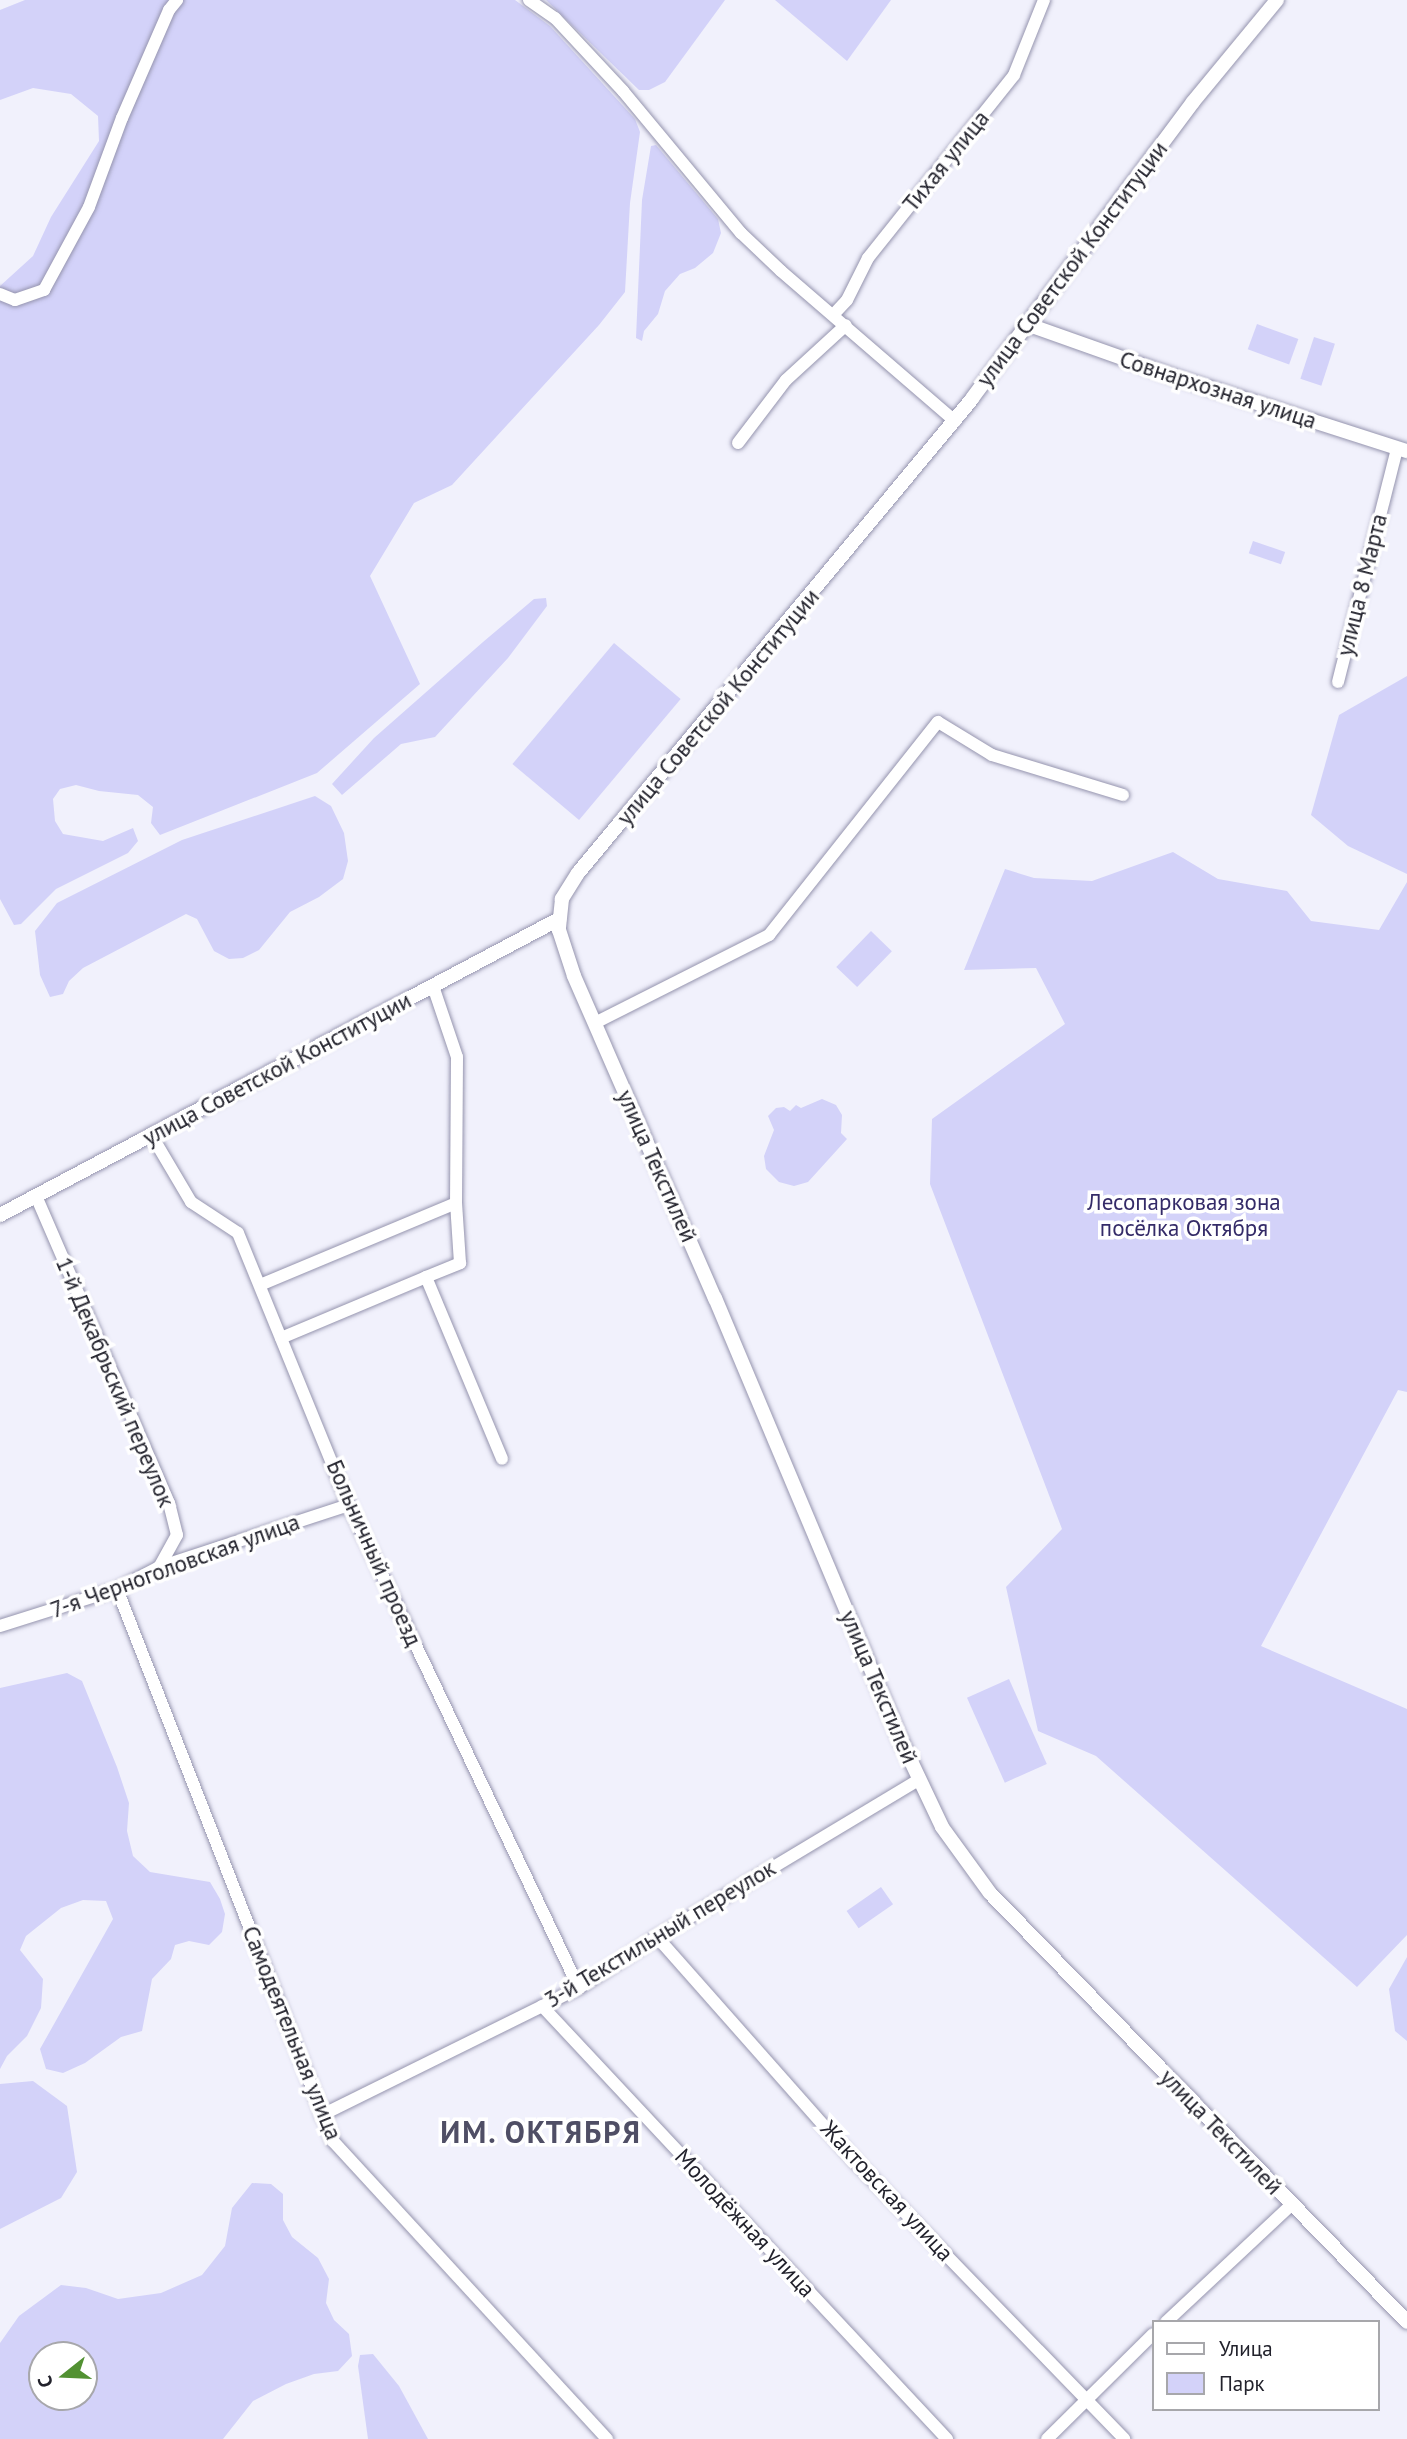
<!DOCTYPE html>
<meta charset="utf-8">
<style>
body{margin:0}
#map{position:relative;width:1407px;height:2439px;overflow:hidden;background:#f1f1fc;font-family:"PT Sans",sans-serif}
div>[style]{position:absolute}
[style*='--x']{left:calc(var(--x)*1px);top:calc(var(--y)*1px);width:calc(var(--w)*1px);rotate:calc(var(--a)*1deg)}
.green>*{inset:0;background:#d3d2f9;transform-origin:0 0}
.roads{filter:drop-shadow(0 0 2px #9594ae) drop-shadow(0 0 2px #9594ae)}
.minor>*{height:12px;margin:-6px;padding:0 6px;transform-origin:6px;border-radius:6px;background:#fff}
.tertiary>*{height:14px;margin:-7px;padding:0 7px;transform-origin:7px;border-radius:7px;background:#fff}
span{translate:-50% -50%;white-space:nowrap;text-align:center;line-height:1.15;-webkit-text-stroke:7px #fff;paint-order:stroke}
.street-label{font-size:23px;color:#22222c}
.park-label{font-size:23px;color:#342b68}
.district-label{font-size:30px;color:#4f4e65;font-weight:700;letter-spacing:2px}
.legend{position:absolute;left:1152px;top:2320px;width:228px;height:91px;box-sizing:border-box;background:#fff;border:2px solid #a7a7ab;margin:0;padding:9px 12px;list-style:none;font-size:21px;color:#22222c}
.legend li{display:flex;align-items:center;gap:14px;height:35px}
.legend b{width:35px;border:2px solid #a7a7ab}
.north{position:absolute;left:28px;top:2341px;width:70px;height:70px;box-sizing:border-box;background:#fff;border:2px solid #a7a7ab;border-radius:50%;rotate:252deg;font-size:19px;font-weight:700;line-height:28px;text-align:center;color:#22222c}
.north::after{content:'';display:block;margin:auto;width:24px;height:32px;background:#529132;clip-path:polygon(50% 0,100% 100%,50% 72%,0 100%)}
</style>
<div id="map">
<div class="green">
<div style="clip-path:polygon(25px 0,515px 0,550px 26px,635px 119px,640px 132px,630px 203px,625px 292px,599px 325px,452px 485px,414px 503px,370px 576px,420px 684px,317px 773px,160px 835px,151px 823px,153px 807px,138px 795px,99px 791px,76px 785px,60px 789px,53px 799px,55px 821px,63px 834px,103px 841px,133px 828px,138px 841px,128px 853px,56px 889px,21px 924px,14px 925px,0 899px,0 286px,33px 256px,51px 217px,99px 141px,98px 116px,71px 94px,33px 88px,0 100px,0 10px)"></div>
<div style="clip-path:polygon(546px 0,725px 0,665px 82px,649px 90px,639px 90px)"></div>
<div style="clip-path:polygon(775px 0,891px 0,847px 61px)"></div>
<div style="clip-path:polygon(656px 145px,718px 219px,721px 233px,713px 253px,695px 268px,680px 274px,665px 291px,658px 314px,644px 331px,642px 341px,636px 338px,642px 200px,651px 146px)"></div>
<div style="left:1257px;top:324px;width:44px;height:27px;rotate:20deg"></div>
<div style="left:1314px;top:337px;width:22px;height:44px;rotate:18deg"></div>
<div style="left:1253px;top:541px;width:34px;height:13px;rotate:19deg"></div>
<div style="clip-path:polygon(546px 598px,547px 606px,508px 658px,435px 737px,401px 744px,342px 795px,332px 784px,374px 738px,483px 642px,534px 599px)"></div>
<div style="left:614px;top:643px;width:87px;height:158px;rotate:40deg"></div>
<div style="clip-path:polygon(1407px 676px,1407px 874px,1348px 846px,1311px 815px,1339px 715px)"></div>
<div style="clip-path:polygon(315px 796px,331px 806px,344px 833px,348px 861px,343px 879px,319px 897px,290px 912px,259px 950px,243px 958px,229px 959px,214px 951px,197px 919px,186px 914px,83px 968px,69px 981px,63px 994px,50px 997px,40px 975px,35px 931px,57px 903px,182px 840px)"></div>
<div style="clip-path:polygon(1173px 852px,1218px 879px,1287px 891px,1311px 921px,1379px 930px,1407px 882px,1407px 1392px,1398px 1390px,1261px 1646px,1407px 1709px,1407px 1935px,1357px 1987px,1096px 1756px,1038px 1731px,1006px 1587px,1062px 1529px,930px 1184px,932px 1119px,1065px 1024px,1036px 968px,964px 970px,1005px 869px,1034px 878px,1092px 881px)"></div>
<div style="left:871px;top:931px;width:29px;height:50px;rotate:44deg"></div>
<div style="clip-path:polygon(822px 1099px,836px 1105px,842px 1115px,841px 1133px,847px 1139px,808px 1182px,794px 1186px,779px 1182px,766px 1169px,764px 1156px,774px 1130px,768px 1116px,776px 1108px,784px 1107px,790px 1111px,796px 1105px,801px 1108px)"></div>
<div style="clip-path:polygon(67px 1673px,82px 1681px,117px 1767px,129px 1803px,127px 1831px,133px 1856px,150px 1872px,210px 1882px,220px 1899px,225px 1914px,222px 1932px,209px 1945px,189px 1941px,175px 1945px,171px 1959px,152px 1979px,142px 2031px,121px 2037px,85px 2063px,63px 2073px,46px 2069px,40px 2049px,113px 1919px,106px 1901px,83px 1900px,61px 1908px,26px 1936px,20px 1950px,43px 1979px,41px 2008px,27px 2036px,7px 2056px,0 2069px,0 1688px)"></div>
<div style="left:1009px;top:1679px;width:93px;height:46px;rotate:66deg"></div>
<div style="left:881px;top:1887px;width:21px;height:42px;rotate:55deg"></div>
<div style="clip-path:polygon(1407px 1957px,1407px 2041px,1395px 2031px,1389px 1989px)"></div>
<div style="clip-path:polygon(33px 2081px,67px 2106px,77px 2172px,61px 2198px,0 2229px,0 2084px)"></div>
<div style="clip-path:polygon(evenodd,252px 2183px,271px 2184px,283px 2194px,283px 2220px,292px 2237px,318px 2258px,329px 2279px,326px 2303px,334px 2320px,349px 2334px,352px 2356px,338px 2371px,314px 2374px,286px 2384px,253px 2401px,223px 2439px,0 2439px,0 2343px,19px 2316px,61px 2285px,86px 2288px,118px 2299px,161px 2293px,202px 2275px,225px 2246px,232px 2208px,252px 2183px,42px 2355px,84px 2355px,84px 2397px,42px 2397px,42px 2355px)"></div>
<div style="clip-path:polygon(373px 2354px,399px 2386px,428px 2439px,368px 2439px,358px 2366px,360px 2355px)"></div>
</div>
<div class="roads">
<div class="minor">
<div style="--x:529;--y:0;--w:32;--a:35"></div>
<div style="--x:555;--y:18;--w:100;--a:47"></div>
<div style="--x:623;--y:91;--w:185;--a:50.3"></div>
<div style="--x:741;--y:233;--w:55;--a:43.5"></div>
<div style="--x:781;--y:271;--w:230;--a:40.8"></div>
<div style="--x:0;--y:294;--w:16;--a:22"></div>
<div style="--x:15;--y:300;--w:31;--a:-19"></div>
<div style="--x:44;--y:290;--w:94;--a:-61.5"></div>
<div style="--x:89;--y:207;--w:95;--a:-69.7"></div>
<div style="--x:122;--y:118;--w:118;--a:-66.5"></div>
<div style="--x:169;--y:10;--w:13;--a:-51"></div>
<div style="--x:834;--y:314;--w:19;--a:-47"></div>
<div style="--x:847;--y:300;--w:47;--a:-63.4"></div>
<div style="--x:868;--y:258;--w:234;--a:-51.4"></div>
<div style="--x:1014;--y:75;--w:81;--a:-68.2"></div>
<div style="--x:738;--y:443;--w:79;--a:-52.7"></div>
<div style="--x:786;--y:380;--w:81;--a:-42.5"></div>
<div style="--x:1338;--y:682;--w:241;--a:-75.8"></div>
<div style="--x:595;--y:1023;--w:195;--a:-26.8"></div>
<div style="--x:769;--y:935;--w:272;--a:-51.6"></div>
<div style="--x:938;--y:722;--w:63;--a:31.4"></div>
<div style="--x:992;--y:755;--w:137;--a:17"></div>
<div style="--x:152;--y:1136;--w:77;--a:59.4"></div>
<div style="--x:191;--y:1202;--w:56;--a:33.4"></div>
<div style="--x:238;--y:1233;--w:294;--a:67.8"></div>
<div style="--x:349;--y:1505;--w:535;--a:64.54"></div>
<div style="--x:36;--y:1196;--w:335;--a:66.6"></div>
<div style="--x:169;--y:1503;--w:33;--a:76"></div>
<div style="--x:177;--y:1535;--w:37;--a:119"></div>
<div style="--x:426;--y:1277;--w:37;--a:-22"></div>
<div style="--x:460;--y:1263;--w:60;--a:-93.8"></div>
<div style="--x:260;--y:1285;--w:212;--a:-22.7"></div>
<div style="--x:456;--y:1203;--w:146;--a:-89.6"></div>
<div style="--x:457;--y:1057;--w:75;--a:-108.7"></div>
<div style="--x:281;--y:1338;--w:157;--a:-22.8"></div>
<div style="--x:426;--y:1277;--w:197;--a:67.3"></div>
<div style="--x:117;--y:1589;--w:593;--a:68.63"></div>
<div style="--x:333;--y:2141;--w:405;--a:47.4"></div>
<div style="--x:0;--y:1626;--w:123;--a:-17.5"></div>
<div style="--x:117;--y:1589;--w:47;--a:-27.6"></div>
<div style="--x:159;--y:1567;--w:200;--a:-18.1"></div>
<div style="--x:657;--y:1937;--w:299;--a:48.5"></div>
<div style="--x:855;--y:2161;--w:387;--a:45.9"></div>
<div style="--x:542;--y:2006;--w:593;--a:46.91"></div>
<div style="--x:322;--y:2115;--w:287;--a:-26.3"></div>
<div style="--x:579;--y:1988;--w:93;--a:-33.2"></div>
<div style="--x:657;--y:1937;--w:305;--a:-31"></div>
<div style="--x:1166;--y:2322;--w:171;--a:-43.1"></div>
<div style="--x:1047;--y:2439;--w:149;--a:-44.7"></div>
</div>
<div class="tertiary">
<div style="--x:1277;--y:0;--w:132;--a:129.5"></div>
<div style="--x:1193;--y:102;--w:370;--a:126.7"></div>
<div style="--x:972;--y:399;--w:616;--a:129.73"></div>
<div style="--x:578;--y:873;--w:31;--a:122"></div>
<div style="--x:562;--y:899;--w:31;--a:96"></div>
<div style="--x:559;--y:930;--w:48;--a:71.9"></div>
<div style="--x:574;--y:976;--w:352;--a:66.4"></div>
<div style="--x:715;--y:1298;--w:477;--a:67.2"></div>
<div style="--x:900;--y:1738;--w:98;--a:64.7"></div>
<div style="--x:942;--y:1827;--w:82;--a:54"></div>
<div style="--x:990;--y:1893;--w:598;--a:45.81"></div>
<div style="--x:1029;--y:325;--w:153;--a:19.5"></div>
<div style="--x:1173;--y:376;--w:246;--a:17.8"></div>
<div style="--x:0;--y:1215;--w:633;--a:-27.9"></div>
</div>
</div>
<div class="street-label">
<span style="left:946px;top:161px;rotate:-51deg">Тихая улица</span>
<span style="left:1072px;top:264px;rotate:-53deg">улица Советской Конституции</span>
<span style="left:1218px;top:390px;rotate:18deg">Совнархозная улица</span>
<span style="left:1362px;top:585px;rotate:-76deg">улица 8 Марта</span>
<span style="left:718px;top:707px;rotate:-50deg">улица Советской Конституции</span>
<span style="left:277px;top:1069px;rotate:-28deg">улица Советской Конституции</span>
<span style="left:657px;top:1166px;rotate:66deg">улица Текстилей</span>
<span style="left:115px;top:1382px;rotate:67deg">1-й Декабрьский переулок</span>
<span style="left:374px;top:1553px;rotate:66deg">Больничный проезд</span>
<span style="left:175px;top:1566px;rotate:-20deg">7-я Черноголовская улица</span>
<span style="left:879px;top:1687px;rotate:67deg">улица Текстилей</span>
<span style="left:660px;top:1934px;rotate:-31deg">3-й Текстильный переулок</span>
<span style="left:292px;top:2033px;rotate:68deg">Самодеятельная улица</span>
<span style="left:1221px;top:2132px;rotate:46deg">улица Текстилей</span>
<span style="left:887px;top:2191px;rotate:47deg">Жактовская улица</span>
<span style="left:745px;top:2223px;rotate:47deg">Молодёжная улица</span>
</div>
<div class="park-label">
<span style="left:1184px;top:1215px">Лесопарковая зона<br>посёлка Октября</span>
</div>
<div class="district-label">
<span style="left:541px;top:2132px">ИМ. ОКТЯБРЯ</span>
</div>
<ul class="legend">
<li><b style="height:9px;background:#fff"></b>Улица</li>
<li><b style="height:19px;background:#d3d2f9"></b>Парк</li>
</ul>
<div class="north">С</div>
</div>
